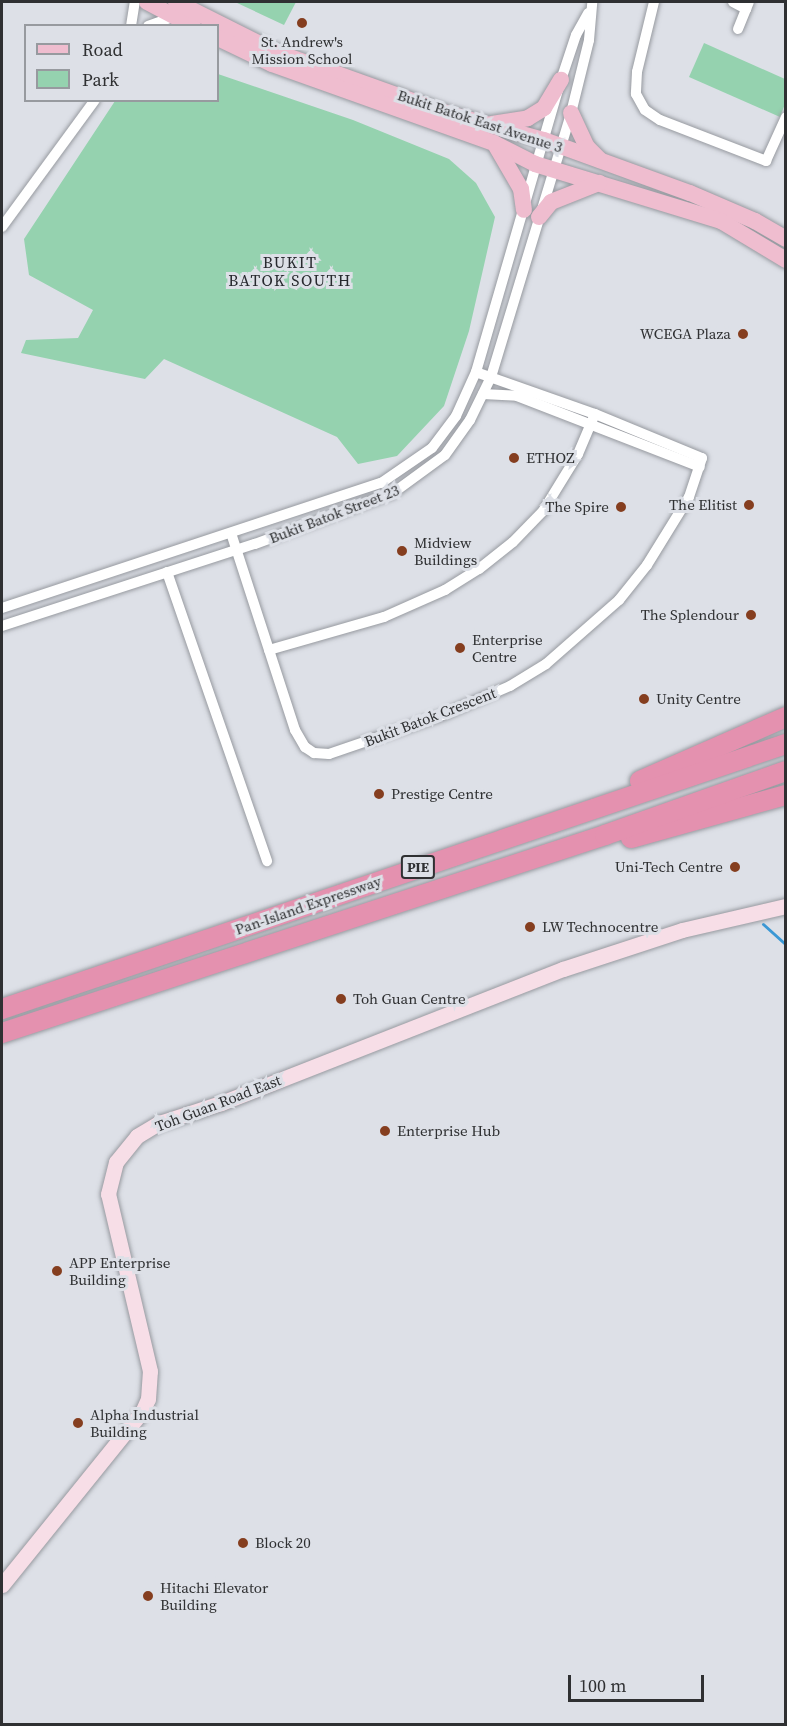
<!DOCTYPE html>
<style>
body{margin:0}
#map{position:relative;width:787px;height:1726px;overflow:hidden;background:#dde0e7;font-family:"Source Serif 4",serif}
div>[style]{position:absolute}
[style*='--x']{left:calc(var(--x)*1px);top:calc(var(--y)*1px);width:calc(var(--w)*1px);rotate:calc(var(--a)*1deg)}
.green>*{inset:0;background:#95d2af}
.stream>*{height:3px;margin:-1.5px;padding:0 1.5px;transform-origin:1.5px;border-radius:1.5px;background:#3a98d5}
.roads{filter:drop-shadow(0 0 2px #979aa0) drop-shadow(0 0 2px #979aa0)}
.street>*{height:10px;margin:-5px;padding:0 5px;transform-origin:5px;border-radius:5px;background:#fff}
.secondary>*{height:15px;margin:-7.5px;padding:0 7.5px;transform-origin:7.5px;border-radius:7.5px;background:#f7dee7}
.primary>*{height:16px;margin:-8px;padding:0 8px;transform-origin:8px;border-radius:8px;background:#efbdcf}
.highway>*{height:20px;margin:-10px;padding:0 10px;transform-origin:10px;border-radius:10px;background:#e491af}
.dots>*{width:16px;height:16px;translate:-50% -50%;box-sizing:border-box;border:3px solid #dde0e7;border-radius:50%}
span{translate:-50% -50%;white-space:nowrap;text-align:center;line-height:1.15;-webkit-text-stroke:6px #dde0e7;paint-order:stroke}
.shield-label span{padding:2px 4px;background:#dde0e7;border:2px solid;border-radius:4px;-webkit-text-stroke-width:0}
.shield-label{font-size:14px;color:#2f3032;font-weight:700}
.poi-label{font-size:15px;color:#2f3032}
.right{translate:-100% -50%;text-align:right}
.left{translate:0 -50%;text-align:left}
.street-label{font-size:15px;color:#2f3032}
.neighbourhood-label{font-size:16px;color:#27292e;letter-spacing:1.5px}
.frame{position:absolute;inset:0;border:3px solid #2f3032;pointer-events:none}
.legend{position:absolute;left:24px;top:24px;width:195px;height:78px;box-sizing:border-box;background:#dde0e7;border:2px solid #979a9f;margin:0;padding:8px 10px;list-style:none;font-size:18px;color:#2f3032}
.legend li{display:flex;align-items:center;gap:12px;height:30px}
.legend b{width:30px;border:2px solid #979a9f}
.scale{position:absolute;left:568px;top:1675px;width:136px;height:27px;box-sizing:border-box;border:3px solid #2f3032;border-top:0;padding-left:8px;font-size:18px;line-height:21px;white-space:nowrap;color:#2f3032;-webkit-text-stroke:4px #dde0e7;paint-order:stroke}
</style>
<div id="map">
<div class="green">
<div style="clip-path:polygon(235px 2px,296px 2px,284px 25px)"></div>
<div style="clip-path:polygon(704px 43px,785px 79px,785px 104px,780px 117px,689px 77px)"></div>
<div style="clip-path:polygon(218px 74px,353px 120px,449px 159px,476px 183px,495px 217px,469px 331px,444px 406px,397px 456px,358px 464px,337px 437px,164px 359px,145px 379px,21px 353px,26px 340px,78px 338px,93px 310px,29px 275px,24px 239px,115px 101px,218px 100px)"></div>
</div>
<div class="stream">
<div style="--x:763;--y:924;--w:31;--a:42"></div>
</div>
<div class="roads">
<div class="street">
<div style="--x:654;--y:2;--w:72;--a:103.7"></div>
<div style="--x:637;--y:72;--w:22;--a:93"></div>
<div style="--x:636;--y:94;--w:18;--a:61"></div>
<div style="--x:645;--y:110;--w:18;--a:34"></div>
<div style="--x:660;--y:120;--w:114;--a:21.1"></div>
<div style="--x:766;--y:161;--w:48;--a:-65.6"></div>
<div style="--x:733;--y:2;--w:15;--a:28"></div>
<div style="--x:131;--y:26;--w:24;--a:-81"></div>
<div style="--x:148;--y:26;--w:29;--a:-20"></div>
<div style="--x:738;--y:29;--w:29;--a:-68"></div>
<div style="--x:2;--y:227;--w:157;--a:-53.8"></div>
<div style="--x:483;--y:394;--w:34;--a:3"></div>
<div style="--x:517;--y:396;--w:196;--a:21.2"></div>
<div style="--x:231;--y:533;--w:207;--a:72"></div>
<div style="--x:295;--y:730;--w:20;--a:60"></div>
<div style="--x:305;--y:747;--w:11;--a:34"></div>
<div style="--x:314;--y:753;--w:15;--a:4"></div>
<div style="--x:329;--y:754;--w:120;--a:-18.9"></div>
<div style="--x:443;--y:715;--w:73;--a:-23.4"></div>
<div style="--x:510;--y:686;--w:42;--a:-31.4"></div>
<div style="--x:546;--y:664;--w:97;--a:-41.2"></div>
<div style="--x:619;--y:600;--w:45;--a:-51.3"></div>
<div style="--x:647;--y:565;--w:80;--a:-58.3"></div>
<div style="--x:689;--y:497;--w:41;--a:-71.6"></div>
<div style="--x:702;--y:458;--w:116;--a:-157.6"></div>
<div style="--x:595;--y:414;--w:126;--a:-160.6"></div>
<div style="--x:167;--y:572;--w:306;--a:70.9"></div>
<div style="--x:2;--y:608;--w:399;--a:-18.3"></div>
<div style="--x:381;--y:483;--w:62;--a:-34.5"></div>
<div style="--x:432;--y:448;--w:40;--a:-53"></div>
<div style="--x:456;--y:416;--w:48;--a:-65.6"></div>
<div style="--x:476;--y:372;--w:304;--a:-73.8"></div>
<div style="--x:561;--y:80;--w:47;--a:-71.6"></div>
<div style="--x:576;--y:35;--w:25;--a:-61"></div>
<div style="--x:2;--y:626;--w:266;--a:-18"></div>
<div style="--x:255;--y:544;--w:147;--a:-20.3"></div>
<div style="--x:393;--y:493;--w:64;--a:-36.2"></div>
<div style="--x:445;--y:455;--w:43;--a:-54.5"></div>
<div style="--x:470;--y:420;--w:48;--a:-64"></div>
<div style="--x:491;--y:377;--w:276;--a:-73.1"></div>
<div style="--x:571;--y:113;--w:75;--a:-76.1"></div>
<div style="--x:589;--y:40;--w:38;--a:-85"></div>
<div style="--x:269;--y:650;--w:120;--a:-16"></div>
<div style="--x:384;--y:617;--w:67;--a:-23.9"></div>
<div style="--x:445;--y:590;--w:40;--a:-32"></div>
<div style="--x:479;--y:569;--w:43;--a:-38.5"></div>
<div style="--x:513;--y:542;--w:43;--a:-45.9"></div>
<div style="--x:543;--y:511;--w:67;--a:-58.4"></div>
<div style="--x:578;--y:454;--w:43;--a:-67"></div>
</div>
<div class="secondary">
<div style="--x:2;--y:1585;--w:225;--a:-51.1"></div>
<div style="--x:143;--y:1410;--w:12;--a:-66"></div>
<div style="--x:148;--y:1399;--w:28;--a:-86"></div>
<div style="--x:150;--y:1371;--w:182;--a:-103.3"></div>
<div style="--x:108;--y:1194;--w:33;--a:-76"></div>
<div style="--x:116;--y:1162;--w:33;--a:-51"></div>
<div style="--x:137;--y:1136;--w:26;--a:-31"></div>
<div style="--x:159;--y:1123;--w:65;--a:-17.9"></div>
<div style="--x:221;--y:1103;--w:367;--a:-21.4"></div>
<div style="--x:563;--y:969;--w:125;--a:-18.1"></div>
<div style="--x:682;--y:930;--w:107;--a:-13"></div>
</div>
<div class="primary">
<div style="--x:147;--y:2;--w:52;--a:27.6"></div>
<div style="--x:176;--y:2;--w:112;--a:26.6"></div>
<div style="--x:276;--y:52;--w:184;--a:19.7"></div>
<div style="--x:449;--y:114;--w:98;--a:15.3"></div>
<div style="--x:544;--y:140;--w:155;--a:20"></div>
<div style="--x:690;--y:193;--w:71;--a:23.3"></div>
<div style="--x:755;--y:221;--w:36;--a:30"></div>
<div style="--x:218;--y:38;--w:60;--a:25.7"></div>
<div style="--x:272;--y:64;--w:236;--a:19.6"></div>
<div style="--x:494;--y:143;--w:46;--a:27.1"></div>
<div style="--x:535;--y:164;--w:195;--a:17"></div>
<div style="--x:721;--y:221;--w:76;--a:31"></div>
<div style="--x:571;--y:113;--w:38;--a:65"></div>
<div style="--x:587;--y:147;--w:18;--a:45"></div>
<div style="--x:492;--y:124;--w:36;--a:-9"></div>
<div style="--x:528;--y:118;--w:19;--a:-32"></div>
<div style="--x:544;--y:108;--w:33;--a:-59"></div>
<div style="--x:496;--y:146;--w:50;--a:59.8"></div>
<div style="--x:521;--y:189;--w:21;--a:82"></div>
<div style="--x:539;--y:217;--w:19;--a:-51"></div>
<div style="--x:551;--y:202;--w:52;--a:-21.6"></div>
</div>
<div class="highway">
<div style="--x:640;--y:781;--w:159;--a:-23.7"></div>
<div style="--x:631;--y:838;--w:161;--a:-15.5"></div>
<div style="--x:2;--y:1009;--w:828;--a:-18.68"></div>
<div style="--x:2;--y:1033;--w:635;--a:-18.18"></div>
<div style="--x:605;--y:835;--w:192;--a:-19.5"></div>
</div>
</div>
<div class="dots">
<div style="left:302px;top:23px;background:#853e1f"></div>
<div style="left:743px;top:334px;background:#853e1f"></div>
<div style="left:514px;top:458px;background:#853e1f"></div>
<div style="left:749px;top:505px;background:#853e1f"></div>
<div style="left:621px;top:507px;background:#853e1f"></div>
<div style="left:402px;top:551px;background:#853e1f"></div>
<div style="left:751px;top:615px;background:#853e1f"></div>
<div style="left:460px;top:648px;background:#853e1f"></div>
<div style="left:644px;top:699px;background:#853e1f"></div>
<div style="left:379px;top:794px;background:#853e1f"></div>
<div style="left:735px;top:867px;background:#853e1f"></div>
<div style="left:530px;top:927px;background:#853e1f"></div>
<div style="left:341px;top:999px;background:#853e1f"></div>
<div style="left:385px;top:1131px;background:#853e1f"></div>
<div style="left:57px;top:1271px;background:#853e1f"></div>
<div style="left:78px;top:1423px;background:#853e1f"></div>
<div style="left:243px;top:1543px;background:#853e1f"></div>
<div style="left:148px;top:1596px;background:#853e1f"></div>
</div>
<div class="shield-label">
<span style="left:418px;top:867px">PIE</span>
</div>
<div class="poi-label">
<span style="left:302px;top:50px">St. Andrew's<br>Mission School</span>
<span class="right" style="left:731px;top:334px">WCEGA Plaza</span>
<span class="left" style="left:526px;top:458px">ETHOZ</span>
<span class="right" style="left:737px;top:505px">The Elitist</span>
<span class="right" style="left:609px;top:507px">The Spire</span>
<span class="left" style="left:414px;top:551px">Midview<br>Buildings</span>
<span class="right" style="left:739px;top:615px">The Splendour</span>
<span class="left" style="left:472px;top:648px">Enterprise<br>Centre</span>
<span class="left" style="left:656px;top:699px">Unity Centre</span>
<span class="left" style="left:391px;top:794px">Prestige Centre</span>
<span class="right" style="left:723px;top:867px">Uni-Tech Centre</span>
<span class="left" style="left:542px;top:927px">LW Technocentre</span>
<span class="left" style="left:353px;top:999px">Toh Guan Centre</span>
<span class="left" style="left:397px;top:1131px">Enterprise Hub</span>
<span class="left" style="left:69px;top:1271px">APP Enterprise<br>Building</span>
<span class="left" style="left:90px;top:1423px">Alpha Industrial<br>Building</span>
<span class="left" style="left:255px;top:1543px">Block 20</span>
<span class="left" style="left:160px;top:1596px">Hitachi Elevator<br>Building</span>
</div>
<div class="street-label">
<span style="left:480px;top:121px;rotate:18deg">Bukit Batok East Avenue 3</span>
<span style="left:334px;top:514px;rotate:-21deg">Bukit Batok Street 23</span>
<span style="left:430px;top:717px;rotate:-21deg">Bukit Batok Crescent</span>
<span style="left:308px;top:905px;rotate:-19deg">Pan-Island Expressway</span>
<span style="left:218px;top:1103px;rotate:-21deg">Toh Guan Road East</span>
</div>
<div class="neighbourhood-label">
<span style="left:290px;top:271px">BUKIT<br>BATOK SOUTH</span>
</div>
<div class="frame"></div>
<ul class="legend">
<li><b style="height:8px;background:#efbdcf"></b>Road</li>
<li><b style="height:16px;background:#95d2af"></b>Park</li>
</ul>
<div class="scale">100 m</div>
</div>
